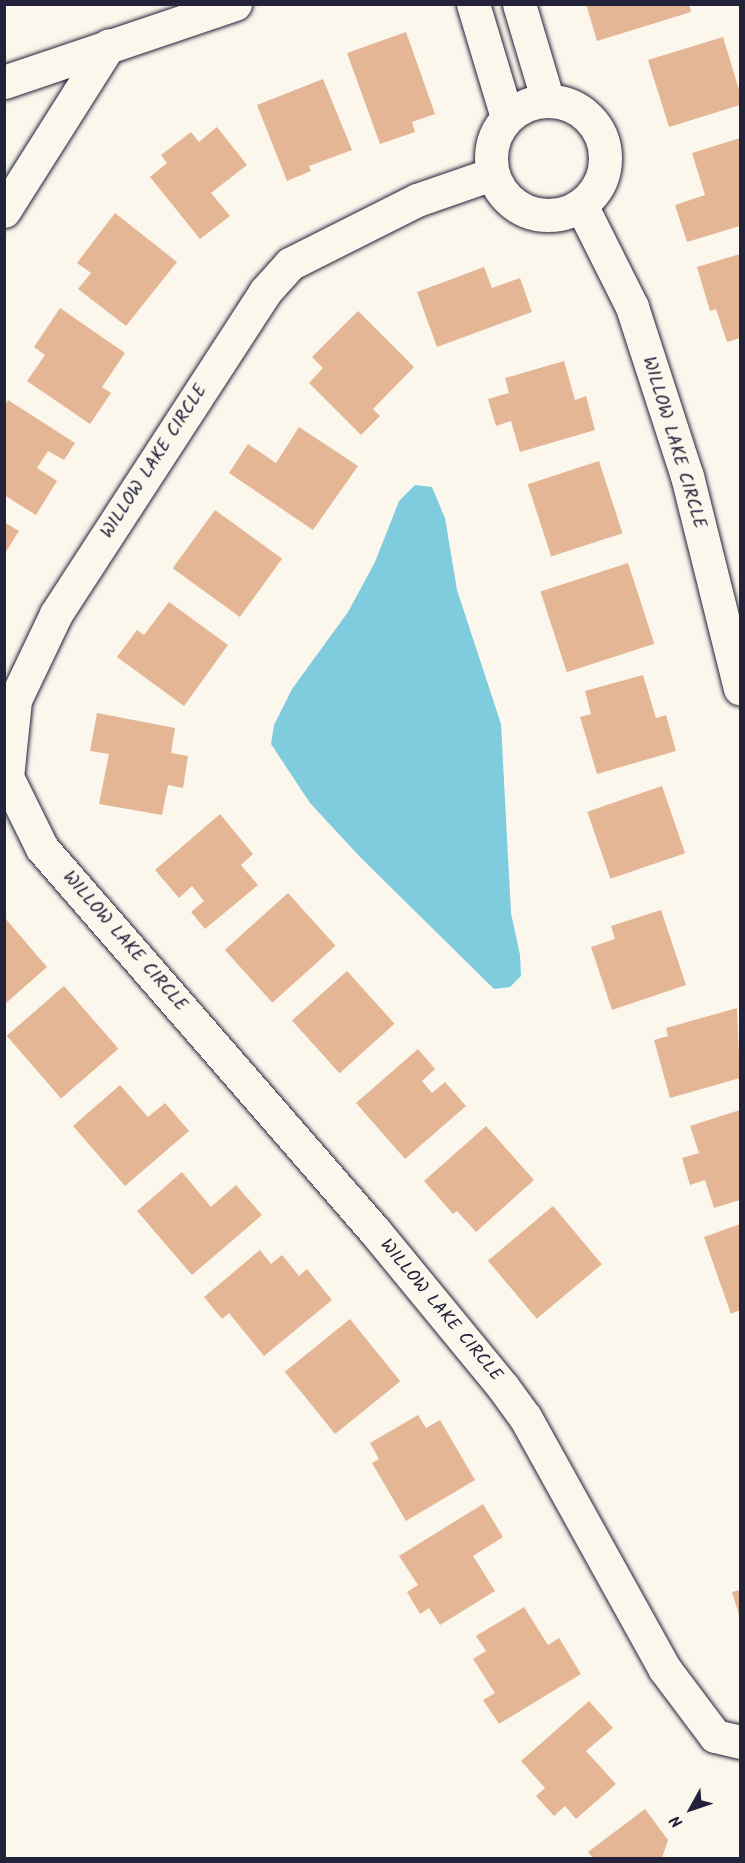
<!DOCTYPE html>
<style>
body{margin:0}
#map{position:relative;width:745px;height:1863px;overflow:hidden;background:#fbf7ec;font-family:Kalam,sans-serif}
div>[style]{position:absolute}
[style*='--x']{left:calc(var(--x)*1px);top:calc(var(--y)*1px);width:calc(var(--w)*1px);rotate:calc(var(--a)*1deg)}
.water>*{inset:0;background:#80ccdf}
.building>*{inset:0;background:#e5b695;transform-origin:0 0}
.roads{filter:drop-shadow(0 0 2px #22223b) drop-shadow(0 0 2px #22223b)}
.minor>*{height:33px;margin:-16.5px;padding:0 16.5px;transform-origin:16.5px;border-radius:16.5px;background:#fbf7ec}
.minor>.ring{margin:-16.5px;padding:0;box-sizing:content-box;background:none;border:33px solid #fbf7ec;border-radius:50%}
.tertiary>*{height:33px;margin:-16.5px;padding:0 16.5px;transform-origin:16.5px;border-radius:16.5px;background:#fbf7ec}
span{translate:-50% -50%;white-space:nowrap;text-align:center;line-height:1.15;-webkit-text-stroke:4.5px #fbf7ec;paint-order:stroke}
.street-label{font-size:18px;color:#22223b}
.frame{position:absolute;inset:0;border:6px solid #22223b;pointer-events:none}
.north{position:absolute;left:661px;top:1779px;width:60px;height:60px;-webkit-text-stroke:4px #fbf7ec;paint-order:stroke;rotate:230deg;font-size:16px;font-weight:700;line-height:24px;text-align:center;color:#22223b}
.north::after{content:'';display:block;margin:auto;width:21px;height:27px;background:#22223b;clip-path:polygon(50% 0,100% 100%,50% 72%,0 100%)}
</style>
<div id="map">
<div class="water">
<div style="clip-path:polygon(415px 485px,432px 487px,445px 518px,457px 590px,501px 724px,511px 913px,520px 955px,521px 976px,510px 987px,494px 989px,360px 857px,310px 803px,271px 744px,274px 725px,292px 689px,348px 612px,375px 562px,399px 501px)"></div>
</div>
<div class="building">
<div style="clip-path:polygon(586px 4px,689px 4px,691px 12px,597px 41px)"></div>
<div style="clip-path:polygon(406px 32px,435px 114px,412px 122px,415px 132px,380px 144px,347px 53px)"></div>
<div style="clip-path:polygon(723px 37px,740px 93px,740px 105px,669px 127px,648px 60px)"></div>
<div style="clip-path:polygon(323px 79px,352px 150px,309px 166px,311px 171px,287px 181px,257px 105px)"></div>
<div style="clip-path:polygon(217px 127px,247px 165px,211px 193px,230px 216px,200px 239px,150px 177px,167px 163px,161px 155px,191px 132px,199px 142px)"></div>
<div style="clip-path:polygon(740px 138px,740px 226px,687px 242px,675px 205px,705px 195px,692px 153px)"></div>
<div style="clip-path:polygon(115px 213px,177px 262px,126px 326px,78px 289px,91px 273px,77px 263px)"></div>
<div style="clip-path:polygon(740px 254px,740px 338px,727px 342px,716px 309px,710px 311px,697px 267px)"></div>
<div style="clip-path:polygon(484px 267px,492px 288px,520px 278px,532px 312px,437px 347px,417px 292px)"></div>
<div style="clip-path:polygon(60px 308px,125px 353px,102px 387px,111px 393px,90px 424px,27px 381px,45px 355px,34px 347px)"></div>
<div style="clip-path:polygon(358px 311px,414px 367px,373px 409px,380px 416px,361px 435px,309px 383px,323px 368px,312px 357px)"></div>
<div style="clip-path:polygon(564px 361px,575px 400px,586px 396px,595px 430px,520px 452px,511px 421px,496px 426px,488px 399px,509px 393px,505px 378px)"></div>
<div style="clip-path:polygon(8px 400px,75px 443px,64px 460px,48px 451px,37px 468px,57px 481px,36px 515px,4px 495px,4px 407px)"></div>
<div style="clip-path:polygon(299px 427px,358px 466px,313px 530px,229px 473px,248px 444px,276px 463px)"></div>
<div style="left:599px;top:461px;width:76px;height:75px;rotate:72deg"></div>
<div style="left:215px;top:510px;width:83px;height:72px;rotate:36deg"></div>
<div style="clip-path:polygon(4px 522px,19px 531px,4px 555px)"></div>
<div style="left:628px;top:563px;width:85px;height:92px;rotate:72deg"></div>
<div style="clip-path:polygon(169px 602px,228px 645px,184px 706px,117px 657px,137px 630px,144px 635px)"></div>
<div style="clip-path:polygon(643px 675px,656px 718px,666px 715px,676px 751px,597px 774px,580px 717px,591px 714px,585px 691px)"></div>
<div style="clip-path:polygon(97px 713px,175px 728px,171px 753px,188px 756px,183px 788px,168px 785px,162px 815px,99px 804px,109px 754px,90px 751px)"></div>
<div style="left:662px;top:786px;width:71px;height:79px;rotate:71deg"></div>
<div style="clip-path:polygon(220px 814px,253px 854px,241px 865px,258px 885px,205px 929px,191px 912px,204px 901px,192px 886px,179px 898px,155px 870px)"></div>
<div style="left:288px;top:893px;width:71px;height:85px;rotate:48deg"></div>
<div style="clip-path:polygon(661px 910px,686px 985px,612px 1010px,591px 947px,615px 939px,611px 926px)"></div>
<div style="clip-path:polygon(5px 918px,47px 967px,5px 1004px)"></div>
<div style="left:347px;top:971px;width:71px;height:74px;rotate:48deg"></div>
<div style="left:64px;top:986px;width:83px;height:76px;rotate:49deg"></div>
<div style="clip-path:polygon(737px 1008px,740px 1078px,670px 1098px,654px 1040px,668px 1036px,666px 1028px)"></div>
<div style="clip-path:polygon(418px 1049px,435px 1069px,422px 1081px,432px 1093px,445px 1082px,466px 1106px,405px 1159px,356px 1103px)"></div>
<div style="clip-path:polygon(120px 1085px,148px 1117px,165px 1103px,189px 1131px,125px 1186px,73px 1126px)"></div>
<div style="clip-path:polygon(740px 1110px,740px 1200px,714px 1208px,705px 1180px,690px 1185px,682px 1158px,699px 1153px,690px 1126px)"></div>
<div style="clip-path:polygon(486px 1126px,534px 1180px,476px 1232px,457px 1211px,453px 1214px,424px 1181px)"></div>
<div style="clip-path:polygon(182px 1172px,211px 1207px,236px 1185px,262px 1215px,192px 1275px,137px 1211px)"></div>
<div style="left:553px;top:1206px;width:76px;height:85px;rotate:50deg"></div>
<div style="clip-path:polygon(740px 1224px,740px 1310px,731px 1314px,704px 1237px)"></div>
<div style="clip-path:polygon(260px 1250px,271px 1264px,282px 1255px,299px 1276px,307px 1269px,332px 1300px,264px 1356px,229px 1313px,222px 1319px,204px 1297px)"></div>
<div style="left:350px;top:1319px;width:80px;height:84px;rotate:51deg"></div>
<div style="clip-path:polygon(418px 1415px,426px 1428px,440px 1420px,475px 1480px,406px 1521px,372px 1463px,379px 1459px,370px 1443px)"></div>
<div style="clip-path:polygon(483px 1504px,503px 1537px,473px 1556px,495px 1591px,440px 1625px,429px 1608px,420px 1614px,407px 1592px,418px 1585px,399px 1556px)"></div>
<div style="clip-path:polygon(740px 1590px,740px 1618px,732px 1592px)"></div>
<div style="clip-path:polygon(524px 1607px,548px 1645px,559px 1638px,581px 1674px,499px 1724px,483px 1700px,495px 1693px,473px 1659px,486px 1651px,476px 1636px)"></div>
<div style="clip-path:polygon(589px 1701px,613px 1728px,586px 1751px,616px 1784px,576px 1819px,565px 1806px,554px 1816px,536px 1796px,545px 1788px,521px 1761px)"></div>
<div style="clip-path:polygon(645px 1809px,668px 1840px,662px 1858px,593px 1858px,588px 1852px)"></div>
</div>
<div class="roads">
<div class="minor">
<div style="--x:473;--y:4;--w:118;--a:73.3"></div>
<div style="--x:519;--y:4;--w:101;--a:73.4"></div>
<div class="ring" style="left:491px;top:101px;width:81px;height:81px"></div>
<div style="--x:492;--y:174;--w:79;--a:160.9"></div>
<div style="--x:417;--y:200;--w:142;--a:153.3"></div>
<div style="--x:290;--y:264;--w:38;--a:132"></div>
<div style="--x:265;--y:292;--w:384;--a:123"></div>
<div style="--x:56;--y:614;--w:95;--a:115.5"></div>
<div style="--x:15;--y:700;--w:77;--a:95.9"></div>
<div style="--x:7;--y:777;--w:79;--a:63.8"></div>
<div style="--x:42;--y:848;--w:506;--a:49.01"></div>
<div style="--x:374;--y:1230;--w:203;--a:50.6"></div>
<div style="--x:503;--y:1387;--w:37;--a:54"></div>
<div style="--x:525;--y:1417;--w:287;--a:61"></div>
<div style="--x:664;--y:1668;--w:85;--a:53.1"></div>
<div style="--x:715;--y:1736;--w:26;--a:13"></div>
<div style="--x:581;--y:205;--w:114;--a:63.4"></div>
<div style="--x:632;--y:307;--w:178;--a:72"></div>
<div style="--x:687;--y:476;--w:219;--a:76"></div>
<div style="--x:4;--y:211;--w:196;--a:-57.7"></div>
</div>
<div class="tertiary">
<div style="--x:4;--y:82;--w:244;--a:-18.7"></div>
</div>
</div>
<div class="street-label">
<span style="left:673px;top:443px;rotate:73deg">WILLOW LAKE CIRCLE</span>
<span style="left:155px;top:462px;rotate:-57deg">WILLOW LAKE CIRCLE</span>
<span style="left:124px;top:942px;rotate:49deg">WILLOW LAKE CIRCLE</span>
<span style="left:440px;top:1311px;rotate:50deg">WILLOW LAKE CIRCLE</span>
</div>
<div class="frame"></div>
<div class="north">N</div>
</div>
